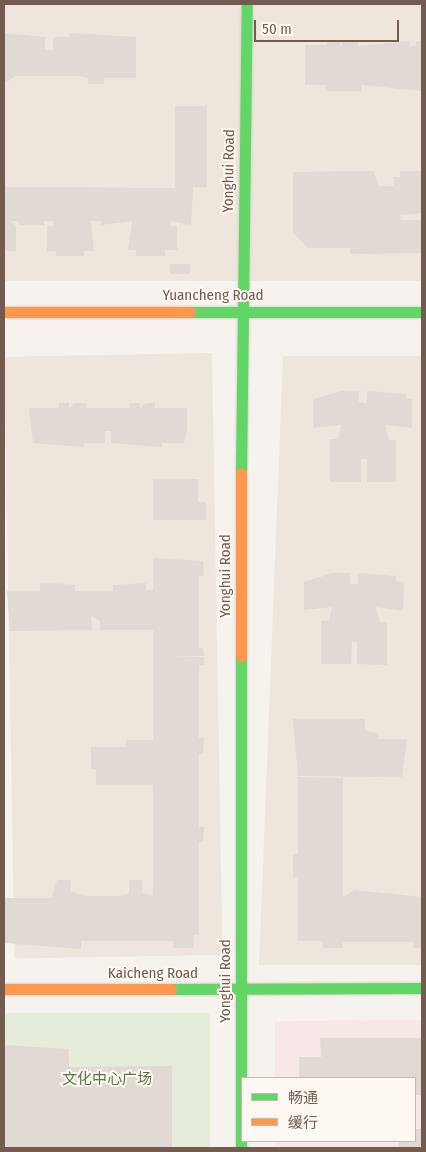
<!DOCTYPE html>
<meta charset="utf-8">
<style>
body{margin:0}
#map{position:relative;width:426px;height:1152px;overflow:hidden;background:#f6f3ee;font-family:"Fira Sans Condensed","Noto Sans SC",sans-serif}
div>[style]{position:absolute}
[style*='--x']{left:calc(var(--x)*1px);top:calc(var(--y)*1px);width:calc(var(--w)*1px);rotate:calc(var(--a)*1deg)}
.residential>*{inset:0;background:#eee6dd;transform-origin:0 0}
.medical>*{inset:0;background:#f7e8e7}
.green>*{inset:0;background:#e5ecda;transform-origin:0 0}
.building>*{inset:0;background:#e0d9d4;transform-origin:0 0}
.roads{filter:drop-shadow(0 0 1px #d6d0ca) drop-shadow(0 0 1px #d6d0ca)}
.fast>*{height:11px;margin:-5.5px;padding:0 5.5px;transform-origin:5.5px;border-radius:5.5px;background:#63d668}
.slow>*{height:11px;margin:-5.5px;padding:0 5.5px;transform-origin:5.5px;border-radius:5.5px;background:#ff974d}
span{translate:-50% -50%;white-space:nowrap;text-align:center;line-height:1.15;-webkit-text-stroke:4px #fdf8f1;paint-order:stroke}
.street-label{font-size:15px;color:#735b50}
.park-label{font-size:15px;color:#587849}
.frame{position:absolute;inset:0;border:5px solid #735b50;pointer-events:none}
.legend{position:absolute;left:241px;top:1077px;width:175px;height:65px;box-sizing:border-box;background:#fdf8f1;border:1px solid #c6b9b1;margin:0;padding:6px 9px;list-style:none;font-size:15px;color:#735b50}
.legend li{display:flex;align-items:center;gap:10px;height:25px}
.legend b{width:25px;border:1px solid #c6b9b1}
.scale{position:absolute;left:254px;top:20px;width:145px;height:22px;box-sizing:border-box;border:2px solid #735b50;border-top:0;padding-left:6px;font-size:15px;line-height:18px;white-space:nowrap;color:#735b50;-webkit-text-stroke:4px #fdf8f1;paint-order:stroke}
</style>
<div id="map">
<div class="residential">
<div style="left:4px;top:4px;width:418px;height:277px"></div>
<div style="left:212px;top:353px;width:602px;height:208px;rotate:89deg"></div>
<div style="clip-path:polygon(283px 356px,422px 356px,422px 965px,259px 965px)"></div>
</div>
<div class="medical">
<div style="clip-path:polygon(422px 1020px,422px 1148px,275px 1148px,275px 1141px,415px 1141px,415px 1078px,275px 1078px,275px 1021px)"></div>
</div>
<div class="green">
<div style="left:210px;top:1013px;width:135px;height:206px;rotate:90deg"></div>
</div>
<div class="building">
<div style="clip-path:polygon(4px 33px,45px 37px,45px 50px,53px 50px,53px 37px,69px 37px,69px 33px,136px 37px,136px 78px,104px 78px,104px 84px,88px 84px,88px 78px,78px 76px,16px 76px,4px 83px)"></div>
<div style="clip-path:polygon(327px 41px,340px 41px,340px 46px,344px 41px,358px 41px,358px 46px,410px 41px,410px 46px,416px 46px,416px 41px,422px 41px,422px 91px,361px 85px,361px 91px,326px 91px,326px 85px,305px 85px,305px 45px,327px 45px)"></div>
<div style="clip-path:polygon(175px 106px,207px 106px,207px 187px,193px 187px,191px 225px,171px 221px,171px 226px,177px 226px,177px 250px,165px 250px,165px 256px,136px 256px,136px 250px,128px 250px,132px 221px,101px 225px,101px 221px,91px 221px,94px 251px,84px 251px,84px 256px,56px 256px,56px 251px,47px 251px,47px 226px,53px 226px,53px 221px,44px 221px,44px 225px,19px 225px,19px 221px,11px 221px,16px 226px,16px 251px,4px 251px,4px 187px,175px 188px)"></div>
<div style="clip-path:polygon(373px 171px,379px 186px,394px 186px,394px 177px,400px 177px,400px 171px,422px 171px,422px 213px,400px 215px,401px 220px,422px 220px,422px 253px,350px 254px,350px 248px,308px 248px,293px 232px,293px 172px)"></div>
<div style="left:170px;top:264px;width:20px;height:10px"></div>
<div style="clip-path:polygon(342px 391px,359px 391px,359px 402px,367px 403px,367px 391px,406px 394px,406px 399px,412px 399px,412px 428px,385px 425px,389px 440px,396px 440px,396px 482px,367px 482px,367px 459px,361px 459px,361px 482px,330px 482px,330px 439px,338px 439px,341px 425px,313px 428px,313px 399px)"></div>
<div style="clip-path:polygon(59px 403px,69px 403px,69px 408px,74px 403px,86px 403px,86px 408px,130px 408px,130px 403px,140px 403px,140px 408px,146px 403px,155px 403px,155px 408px,187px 408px,187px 431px,184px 443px,162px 443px,162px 447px,111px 443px,111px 431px,105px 431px,105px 443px,84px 443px,84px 447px,33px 443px,29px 408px,59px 408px)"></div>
<div style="clip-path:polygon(153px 479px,198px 479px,198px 502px,206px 502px,206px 520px,153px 520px)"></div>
<div style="clip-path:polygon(153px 558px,203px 561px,204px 576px,199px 576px,199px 648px,203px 648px,204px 656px,165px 657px,204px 657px,204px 665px,199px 665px,199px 738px,204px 738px,203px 754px,199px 754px,199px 827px,204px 827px,203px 842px,199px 842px,199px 935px,194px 935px,193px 948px,173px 948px,173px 941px,81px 941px,81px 949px,4px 943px,4px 898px,52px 898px,57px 880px,71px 880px,71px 892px,84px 896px,119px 896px,129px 893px,129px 880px,142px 880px,142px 893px,153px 895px,153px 785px,96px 785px,96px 769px,91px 769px,91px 747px,126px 747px,126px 740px,153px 740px,153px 630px,100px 630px,100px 621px,91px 616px,92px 630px,10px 631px,7px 591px,40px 591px,40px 583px,51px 583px,75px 585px,75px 591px,113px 591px,113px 585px,146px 583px,146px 590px,153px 590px)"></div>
<div style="clip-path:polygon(333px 573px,350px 573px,350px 584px,358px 584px,358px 573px,396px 576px,396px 581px,404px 582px,403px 611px,376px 607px,380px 622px,387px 622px,387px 665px,357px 664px,357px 642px,352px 642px,351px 664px,321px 664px,321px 621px,329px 621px,332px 607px,304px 610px,304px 582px)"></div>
<div style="clip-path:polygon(293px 719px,365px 719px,365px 731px,378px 733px,378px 739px,407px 739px,402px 777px,298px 776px)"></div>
<div style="clip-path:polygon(298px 777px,343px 778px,343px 897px,355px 890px,422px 897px,422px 948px,413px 948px,413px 942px,343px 942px,343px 948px,323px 948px,323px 941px,298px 941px,298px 877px,293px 877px,293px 854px,298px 854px)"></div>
<div style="clip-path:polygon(320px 1038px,422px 1038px,422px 1095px,415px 1095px,415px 1078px,299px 1078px,299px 1057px,321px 1057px)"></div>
<div style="clip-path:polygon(4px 1045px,69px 1049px,69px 1067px,172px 1066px,172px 1148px,4px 1148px)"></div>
<div style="clip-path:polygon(415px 1129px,422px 1129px,422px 1148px,399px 1148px,399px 1141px,415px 1141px)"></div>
</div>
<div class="roads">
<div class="fast">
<div style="--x:190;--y:312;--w:232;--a:0"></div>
<div style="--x:241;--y:473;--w:469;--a:-89.3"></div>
<div style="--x:241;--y:656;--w:492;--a:90"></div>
<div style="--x:171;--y:989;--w:251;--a:-0.2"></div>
</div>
<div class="slow">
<div style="--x:4;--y:312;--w:186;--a:0"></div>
<div style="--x:241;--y:473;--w:183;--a:90"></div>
<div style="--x:4;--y:989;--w:167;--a:0"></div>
</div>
</div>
<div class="street-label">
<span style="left:229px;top:171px;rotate:-89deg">Yonghui Road</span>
<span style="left:213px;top:296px">Yuancheng Road</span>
<span style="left:226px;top:576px;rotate:-90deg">Yonghui Road</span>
<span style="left:153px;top:974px">Kaicheng Road</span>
<span style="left:226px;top:981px;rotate:-90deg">Yonghui Road</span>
</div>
<div class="park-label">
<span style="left:107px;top:1080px">文化中心广场</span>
</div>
<div class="frame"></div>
<ul class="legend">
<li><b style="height:6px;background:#63d668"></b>畅通</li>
<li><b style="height:6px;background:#ff974d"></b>缓行</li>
</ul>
<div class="scale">50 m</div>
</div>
